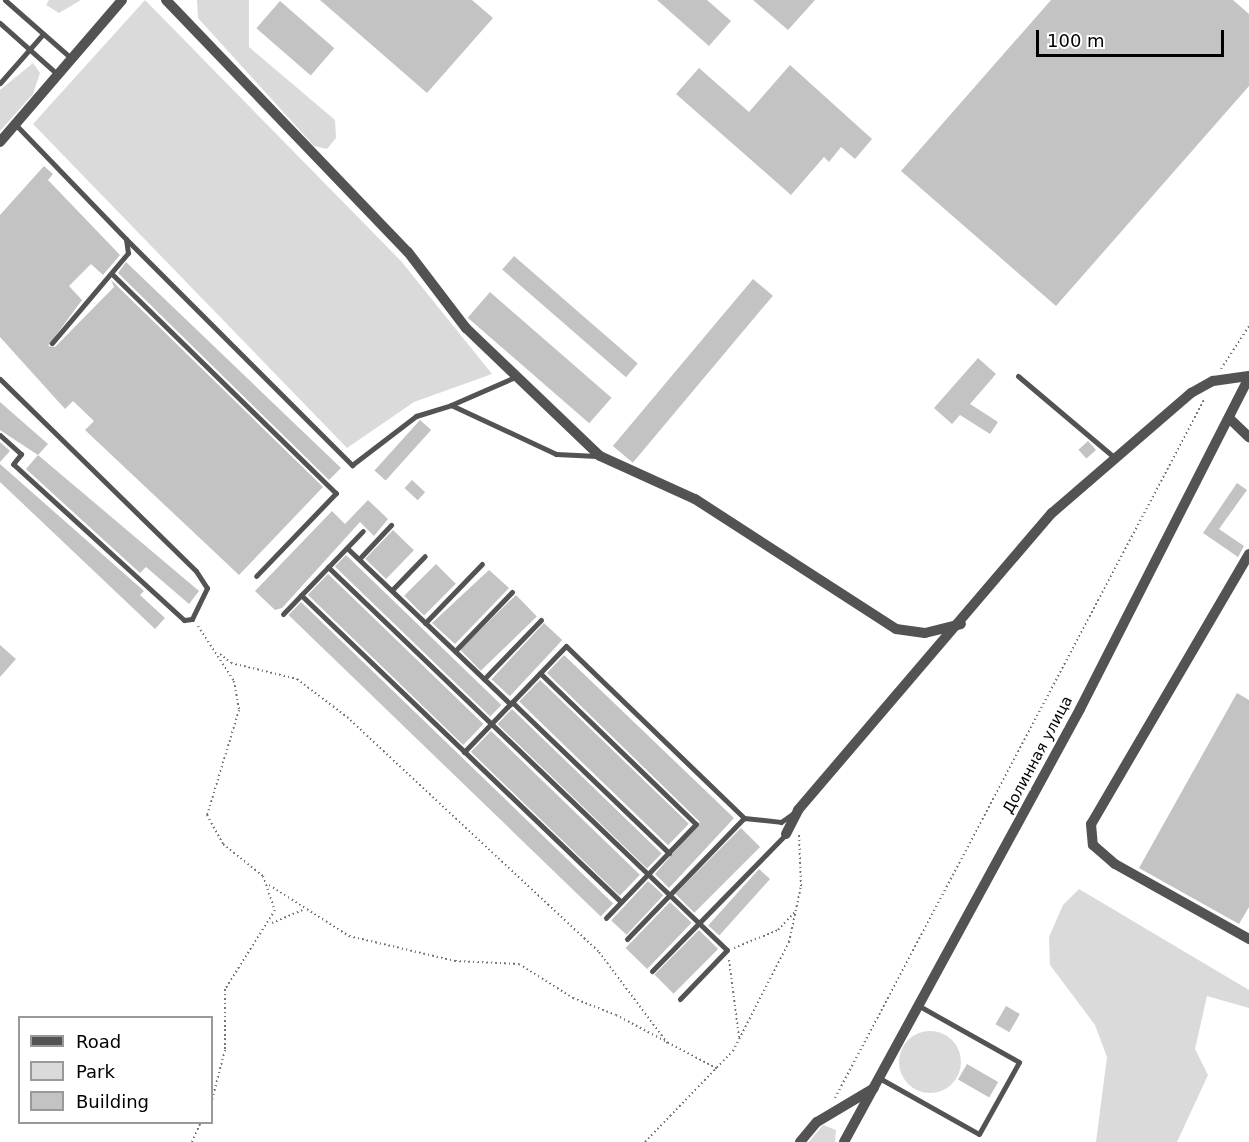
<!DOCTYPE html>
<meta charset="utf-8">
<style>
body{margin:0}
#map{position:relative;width:1249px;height:1142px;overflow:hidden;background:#fff;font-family:"DejaVu Sans",sans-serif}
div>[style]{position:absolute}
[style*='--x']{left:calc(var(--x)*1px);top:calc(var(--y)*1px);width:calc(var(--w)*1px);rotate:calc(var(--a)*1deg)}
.green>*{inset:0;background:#dadada}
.round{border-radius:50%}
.building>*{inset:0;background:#c3c3c3;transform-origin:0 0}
.path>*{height:2px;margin-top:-1px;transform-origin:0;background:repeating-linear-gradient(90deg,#757575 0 1.5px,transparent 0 4.5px)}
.service>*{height:5px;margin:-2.5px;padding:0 2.5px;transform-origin:2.5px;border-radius:2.5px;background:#535353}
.minor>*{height:10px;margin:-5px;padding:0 5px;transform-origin:5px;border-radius:5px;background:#535353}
span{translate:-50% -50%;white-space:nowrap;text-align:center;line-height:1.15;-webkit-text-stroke:4.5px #fff;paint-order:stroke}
.street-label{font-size:15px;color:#000}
.legend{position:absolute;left:18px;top:1016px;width:195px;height:108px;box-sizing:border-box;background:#fff;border:2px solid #999;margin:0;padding:8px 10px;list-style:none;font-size:18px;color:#000}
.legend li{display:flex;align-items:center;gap:12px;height:30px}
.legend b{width:30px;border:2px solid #999}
.scale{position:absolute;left:1036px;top:30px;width:188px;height:27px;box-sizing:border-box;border:3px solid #000;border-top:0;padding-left:8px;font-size:18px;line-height:21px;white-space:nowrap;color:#000;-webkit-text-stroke:4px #fff;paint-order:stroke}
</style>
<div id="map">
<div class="green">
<div style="clip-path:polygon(49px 0,81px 0,59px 13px,46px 5px)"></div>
<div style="clip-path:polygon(145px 0,401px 261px,492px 374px,414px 402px,347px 448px,33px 124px)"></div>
<div style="clip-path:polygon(197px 0,249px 0,249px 47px,335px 120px,336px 138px,327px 149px,314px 146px,198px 18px)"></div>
<div style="clip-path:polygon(33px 63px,40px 73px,33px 94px,0 131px,0 90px)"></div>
<div style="clip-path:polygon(1079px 889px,1249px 990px,1249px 1008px,1207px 996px,1195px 1049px,1208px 1075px,1177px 1142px,1096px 1142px,1107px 1057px,1095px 1025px,1050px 965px,1049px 937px,1063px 905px)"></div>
<div class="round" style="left:899px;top:1031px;width:62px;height:62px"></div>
<div style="clip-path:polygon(823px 1125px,836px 1130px,835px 1142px,809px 1142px)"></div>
</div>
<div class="building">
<div style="clip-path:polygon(320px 0,472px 0,493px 18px,427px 93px)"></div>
<div style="clip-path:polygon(657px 0,707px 0,731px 21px,709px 46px)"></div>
<div style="clip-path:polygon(753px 0,815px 0,788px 30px)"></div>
<div style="clip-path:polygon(1051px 0,1233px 0,1249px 14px,1249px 86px,1056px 306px,901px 171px)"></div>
<div style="left:280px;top:1px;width:72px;height:36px;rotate:41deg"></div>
<div style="clip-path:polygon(790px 65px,872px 139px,855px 159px,841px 147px,829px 162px,824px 157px,791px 195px,676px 94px,699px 68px,749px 112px)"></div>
<div style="clip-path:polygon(44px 166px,53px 174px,48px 180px,120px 255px,103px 275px,91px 264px,69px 286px,82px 300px,48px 346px,55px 347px,114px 287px,111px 280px,323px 487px,239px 575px,85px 430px,94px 421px,73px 401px,65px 409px,0 337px,0 215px)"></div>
<div style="left:514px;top:256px;width:164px;height:18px;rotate:41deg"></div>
<div style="clip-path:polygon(126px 262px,341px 468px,329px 480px,118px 273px)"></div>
<div style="left:753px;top:279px;width:26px;height:218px;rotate:40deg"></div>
<div style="left:490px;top:292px;width:161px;height:34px;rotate:41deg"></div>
<div style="clip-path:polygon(978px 358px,996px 374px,970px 404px,998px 422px,990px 434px,960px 415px,952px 424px,934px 408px)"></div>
<div style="clip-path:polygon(0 402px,48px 444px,38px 455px,0 430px)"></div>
<div style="left:420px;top:420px;width:15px;height:68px;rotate:42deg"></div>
<div style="left:1088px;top:441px;width:12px;height:13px;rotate:48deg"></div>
<div style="clip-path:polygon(0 442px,10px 451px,0 462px)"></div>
<div style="clip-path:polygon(38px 455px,199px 591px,189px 604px,146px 567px,140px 573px,26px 469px)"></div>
<div style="clip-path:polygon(0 464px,144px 591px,140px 595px,165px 618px,155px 629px,0 482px)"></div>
<div style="left:412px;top:480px;width:18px;height:11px;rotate:43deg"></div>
<div style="clip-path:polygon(1237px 483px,1247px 490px,1219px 529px,1244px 546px,1238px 557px,1203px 533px)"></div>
<div style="clip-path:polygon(368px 500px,388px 519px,374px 536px,360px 522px,282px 608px,275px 610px,255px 591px,332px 511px,345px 524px)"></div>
<div style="left:393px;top:530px;width:29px;height:40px;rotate:44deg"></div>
<div style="left:346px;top:555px;width:216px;height:16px;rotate:44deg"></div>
<div style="left:436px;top:564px;width:28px;height:45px;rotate:45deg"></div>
<div style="clip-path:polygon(489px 570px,509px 588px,455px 644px,432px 623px)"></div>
<div style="left:328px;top:574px;width:216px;height:29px;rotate:44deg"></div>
<div style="left:516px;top:595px;width:30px;height:78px;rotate:46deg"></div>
<div style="left:301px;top:602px;width:434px;height:18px;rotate:44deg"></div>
<div style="left:544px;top:623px;width:25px;height:77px;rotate:43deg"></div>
<div style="clip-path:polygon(0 645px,16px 659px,0 677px)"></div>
<div style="clip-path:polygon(564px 655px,734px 818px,669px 888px,655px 874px,700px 822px,547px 673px)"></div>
<div style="left:540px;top:680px;width:207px;height:30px;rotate:44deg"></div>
<div style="clip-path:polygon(1237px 693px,1249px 700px,1249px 907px,1239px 924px,1139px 868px)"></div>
<div style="left:512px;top:709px;width:208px;height:21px;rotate:44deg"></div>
<div style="left:491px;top:731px;width:207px;height:29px;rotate:44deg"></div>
<div style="left:741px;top:828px;width:27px;height:93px;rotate:45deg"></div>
<div style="left:759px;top:869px;width:15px;height:76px;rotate:42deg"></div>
<div style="left:648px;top:881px;width:21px;height:54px;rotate:43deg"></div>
<div style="left:670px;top:902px;width:30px;height:64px;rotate:44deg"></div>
<div style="left:699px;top:930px;width:27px;height:63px;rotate:45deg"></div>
<div style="left:1006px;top:1006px;width:16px;height:21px;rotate:30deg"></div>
<div style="left:967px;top:1064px;width:36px;height:18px;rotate:30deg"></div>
</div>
<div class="path">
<div style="--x:1221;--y:369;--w:51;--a:-56.9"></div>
<div style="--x:198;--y:626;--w:66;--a:56.8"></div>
<div style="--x:234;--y:681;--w:29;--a:80"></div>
<div style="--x:239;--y:710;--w:110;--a:106.9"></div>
<div style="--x:207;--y:815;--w:33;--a:61"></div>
<div style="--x:223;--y:844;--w:51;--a:38.7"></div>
<div style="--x:263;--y:876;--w:36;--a:71"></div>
<div style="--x:275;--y:910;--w:93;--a:122.3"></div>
<div style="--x:225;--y:989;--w:61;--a:90"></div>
<div style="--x:225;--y:1050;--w:52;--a:104.6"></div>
<div style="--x:220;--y:654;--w:14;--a:39"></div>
<div style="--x:231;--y:663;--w:68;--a:13.6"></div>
<div style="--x:297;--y:679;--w:63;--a:37.2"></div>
<div style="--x:347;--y:717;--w:345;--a:43"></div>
<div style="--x:599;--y:952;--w:115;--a:53.1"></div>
<div style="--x:269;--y:885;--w:95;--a:32.5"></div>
<div style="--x:349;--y:936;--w:109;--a:13.3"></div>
<div style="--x:455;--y:961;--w:64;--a:2.7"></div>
<div style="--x:519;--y:964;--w:64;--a:32.2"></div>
<div style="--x:573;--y:998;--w:46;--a:21.6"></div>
<div style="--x:616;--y:1015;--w:115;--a:27.9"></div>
<div style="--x:272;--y:923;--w:33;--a:-23"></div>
<div style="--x:734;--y:948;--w:48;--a:-22.2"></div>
<div style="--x:778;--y:930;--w:25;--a:-47"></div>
<div style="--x:729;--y:960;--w:78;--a:82.6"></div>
<div style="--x:835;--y:1098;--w:790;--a:-62.14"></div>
<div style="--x:192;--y:1142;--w:22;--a:-66"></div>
<div style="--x:645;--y:1142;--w:127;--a:-46"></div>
<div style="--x:733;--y:1051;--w:123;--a:-62.8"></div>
<div style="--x:789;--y:942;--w:57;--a:-77.9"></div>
<div style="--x:801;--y:886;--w:52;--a:-92.2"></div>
</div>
<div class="service">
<div style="--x:5;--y:0;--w:88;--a:41.3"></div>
<div style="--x:0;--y:23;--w:76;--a:41.8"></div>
<div style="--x:0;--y:83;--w:65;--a:-48.7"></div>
<div style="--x:16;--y:125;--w:158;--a:46"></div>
<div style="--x:126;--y:239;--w:14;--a:82"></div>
<div style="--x:128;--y:253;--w:118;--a:130.2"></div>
<div style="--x:126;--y:239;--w:320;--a:45"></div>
<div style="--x:352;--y:465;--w:81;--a:-37.4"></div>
<div style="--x:416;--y:416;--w:37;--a:-17"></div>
<div style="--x:451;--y:405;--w:116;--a:25"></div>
<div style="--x:556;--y:454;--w:41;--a:2.8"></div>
<div style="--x:113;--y:275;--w:312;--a:44.4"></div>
<div style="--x:336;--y:493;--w:115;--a:133.9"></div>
<div style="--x:1018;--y:376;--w:127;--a:40.2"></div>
<div style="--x:0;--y:379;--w:274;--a:44.4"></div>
<div style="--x:196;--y:571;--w:20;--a:57"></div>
<div style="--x:207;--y:588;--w:34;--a:116"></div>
<div style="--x:192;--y:619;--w:8;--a:173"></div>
<div style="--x:184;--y:620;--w:231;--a:-137.6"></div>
<div style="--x:13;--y:464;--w:13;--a:-51"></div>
<div style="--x:21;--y:454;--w:28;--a:-138"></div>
<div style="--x:451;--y:405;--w:70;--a:-23.6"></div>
<div style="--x:347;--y:548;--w:226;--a:43.7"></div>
<div style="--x:359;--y:559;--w:47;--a:-46.7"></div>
<div style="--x:328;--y:567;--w:553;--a:43.83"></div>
<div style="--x:727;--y:950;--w:68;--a:133.8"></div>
<div style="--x:392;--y:590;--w:47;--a:-45.9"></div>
<div style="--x:301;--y:595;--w:443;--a:43.8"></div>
<div style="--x:283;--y:614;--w:115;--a:-46.1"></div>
<div style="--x:425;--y:623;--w:82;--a:-46"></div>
<div style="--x:455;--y:651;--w:82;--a:-46"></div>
<div style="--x:540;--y:673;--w:217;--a:44.1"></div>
<div style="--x:696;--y:824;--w:130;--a:133.8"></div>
<div style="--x:484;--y:679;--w:82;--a:-46"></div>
<div style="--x:512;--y:702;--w:218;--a:43.9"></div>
<div style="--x:464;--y:752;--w:147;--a:-46.1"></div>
<div style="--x:566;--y:646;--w:248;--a:44"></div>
<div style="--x:744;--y:818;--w:37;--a:6"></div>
<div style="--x:781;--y:822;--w:16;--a:-35"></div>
<div style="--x:627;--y:939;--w:168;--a:-46"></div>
<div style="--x:652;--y:971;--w:192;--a:-45.6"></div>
<div style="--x:881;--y:1079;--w:112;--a:29.3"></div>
<div style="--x:979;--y:1134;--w:82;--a:-60.9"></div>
<div style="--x:1019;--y:1062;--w:112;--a:-150.7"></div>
</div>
<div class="minor">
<div style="--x:166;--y:0;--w:349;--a:46.2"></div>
<div style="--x:408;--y:252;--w:96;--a:52.7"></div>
<div style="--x:466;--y:328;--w:185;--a:43.7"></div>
<div style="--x:600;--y:456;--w:104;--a:24.4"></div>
<div style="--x:695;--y:499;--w:239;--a:32.9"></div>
<div style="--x:896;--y:629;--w:29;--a:8"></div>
<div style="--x:925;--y:633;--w:37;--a:-14"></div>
<div style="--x:0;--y:142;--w:187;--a:-49.3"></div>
<div style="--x:1229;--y:418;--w:28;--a:44"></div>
<div style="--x:1249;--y:554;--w:313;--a:120.3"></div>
<div style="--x:1091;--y:824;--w:21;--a:85"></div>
<div style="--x:1093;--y:845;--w:29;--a:41"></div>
<div style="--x:1115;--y:864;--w:154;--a:29.2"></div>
<div style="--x:786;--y:834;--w:27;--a:-63"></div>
<div style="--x:798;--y:810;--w:391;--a:-49.5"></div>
<div style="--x:1052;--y:513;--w:184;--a:-40.8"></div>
<div style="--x:1191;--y:393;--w:25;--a:-29"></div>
<div style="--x:1213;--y:381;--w:36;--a:-8"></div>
<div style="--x:800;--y:1142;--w:26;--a:-50"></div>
<div style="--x:817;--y:1122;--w:66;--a:-30.8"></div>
<div style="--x:844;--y:1142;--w:493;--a:-61.4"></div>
<div style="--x:1080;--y:709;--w:373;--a:-63"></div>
</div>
<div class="street-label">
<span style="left:1038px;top:755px;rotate:-62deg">Долинная улица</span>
</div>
<ul class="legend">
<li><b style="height:8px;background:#535353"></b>Road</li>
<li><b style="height:16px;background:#dadada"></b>Park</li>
<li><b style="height:16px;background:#c3c3c3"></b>Building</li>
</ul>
<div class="scale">100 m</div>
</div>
